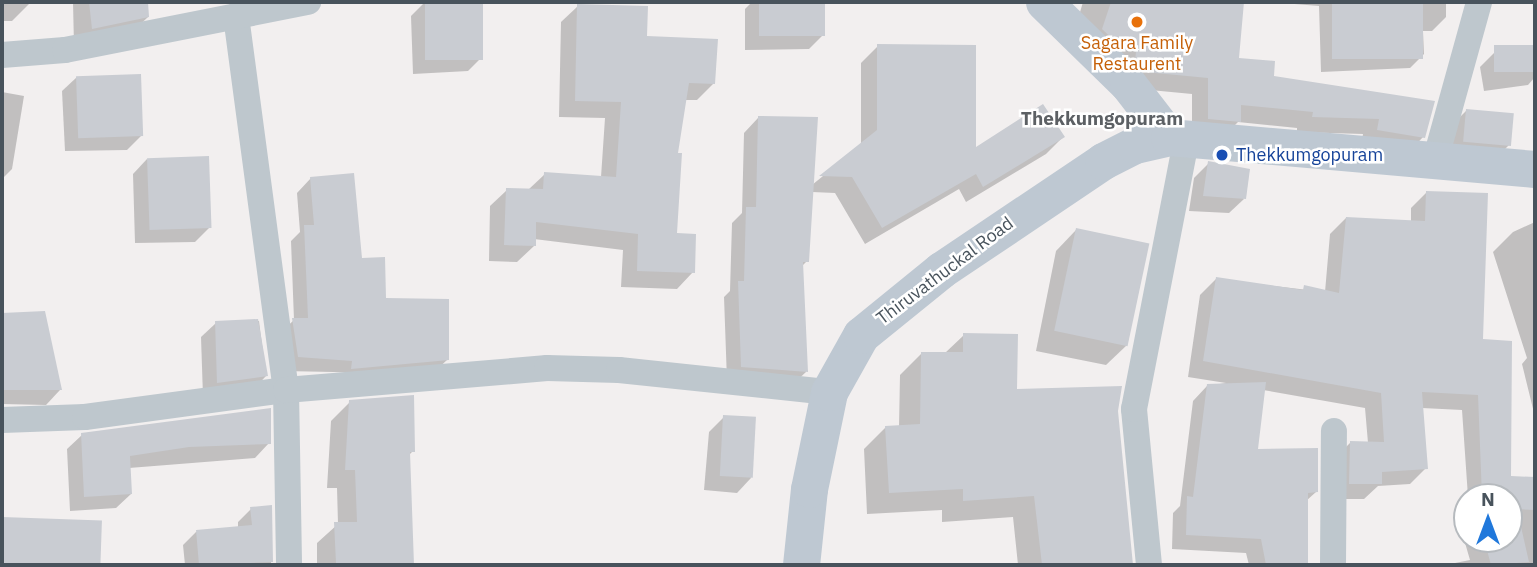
<!DOCTYPE html>
<style>
body{margin:0}
#map{position:relative;width:1537px;height:567px;overflow:hidden;background:#f2efef;font-family:"IBM Plex Sans",sans-serif}
div>[style]{position:absolute}
[style*='--x']{left:calc(var(--x)*1px);top:calc(var(--y)*1px);width:calc(var(--w)*1px);rotate:calc(var(--a)*1deg)}
.shadow>*{inset:0;background:#0003;transform-origin:0 0}
.building>*{inset:0;background:#c9ccd2;transform-origin:0 0}
.street>*{height:26px;margin:-13px;padding:0 13px;transform-origin:13px;border-radius:13px;background:#bec7cd}
.secondary>*{height:37px;margin:-18.5px;padding:0 18.5px;transform-origin:18.5px;border-radius:18.5px;background:#bec8d2}
.dots>*{width:19px;height:19px;translate:-50% -50%;box-sizing:border-box;border:4px solid #fff;border-radius:50%}
span{translate:-50% -50%;white-space:nowrap;text-align:center;line-height:1.15;-webkit-text-stroke:5px #fff;paint-order:stroke}
.food-label{font-size:18px;color:#c56008}
.transit-label{font-size:18px;color:#164399}
.left{translate:0 -50%;text-align:left}
.street-label{font-size:18px;color:#48535c}
.neighbourhood-label{font-size:19px;color:#5c6064;font-weight:700}
.frame{position:absolute;inset:0;border:4px solid #48535c;pointer-events:none}
.north{position:absolute;left:1453px;top:483px;width:70px;height:70px;box-sizing:border-box;background:#fff;border:2px solid #b6babe;border-radius:50%;rotate:0deg;font-size:19px;font-weight:700;line-height:28px;text-align:center;color:#48535c}
.north::after{content:'';display:block;margin:auto;width:24px;height:32px;background:#2078db;clip-path:polygon(50% 0,100% 100%,50% 72%,0 100%)}
</style>
<div id="map">
<div class="shadow">
<div style="clip-path:polygon(2px 2px,31px 2px,12px 21px,2px 21px)"></div>
<div style="clip-path:polygon(73px 2px,146px 2px,148px 17px,129px 35px,74px 46px)"></div>
<div style="clip-path:polygon(425px 2px,481px 3px,483px 56px,468px 71px,413px 74px,411px 16px)"></div>
<div style="clip-path:polygon(752px 2px,823px 2px,823px 35px,809px 49px,745px 50px,745px 9px)"></div>
<div style="clip-path:polygon(1083px 2px,1243px 2px,1237px 60px,1272px 77px,1433px 102px,1423px 137px,1407px 154px,1361px 146px,1363px 134px,1297px 132px,1297px 128px,1238px 122px,1222px 138px,1192px 135px,1192px 94px,1129px 88px,1078px 19px)"></div>
<div style="clip-path:polygon(1270px 2px,1446px 2px,1446px 17px,1432px 31px,1423px 31px,1424px 54px,1410px 68px,1321px 72px,1319px 6px)"></div>
<div style="clip-path:polygon(578px 6px,645px 38px,714px 83px,697px 100px,684px 100px,676px 155px,675px 235px,693px 272px,677px 289px,621px 287px,623px 250px,534px 239px,534px 246px,517px 262px,489px 261px,490px 206px,507px 190px,528px 190px,545px 174px,601px 177px,605px 118px,559px 117px,561px 22px)"></div>
<div style="clip-path:polygon(878px 46px,974px 150px,1063px 137px,1046px 154px,966px 202px,959px 189px,865px 244px,835px 193px,812px 192px,807px 261px,802px 266px,806px 372px,791px 386px,727px 381px,724px 297px,730px 291px,732px 223px,742px 213px,744px 133px,758px 118px,812px 185px,861px 145px,861px 63px)"></div>
<div style="clip-path:polygon(1535px 47px,1535px 77px,1528px 85px,1484px 91px,1480px 67px,1495px 52px)"></div>
<div style="clip-path:polygon(77px 77px,141px 136px,127px 150px,65px 151px,62px 91px)"></div>
<div style="clip-path:polygon(2px 92px,24px 96px,12px 169px,2px 179px)"></div>
<div style="clip-path:polygon(1466px 111px,1509px 145px,1494px 160px,1443px 155px,1451px 126px)"></div>
<div style="clip-path:polygon(147px 159px,210px 227px,195px 242px,135px 243px,133px 174px)"></div>
<div style="clip-path:polygon(1209px 163px,1244px 199px,1229px 213px,1189px 211px,1194px 178px)"></div>
<div style="clip-path:polygon(311px 178px,384px 300px,447px 360px,432px 374px,284px 371px,279px 334px,294px 320px,291px 241px,300px 232px,297px 193px)"></div>
<div style="clip-path:polygon(1427px 192px,1481px 340px,1510px 477px,1535px 479px,1535px 565px,1445px 565px,1470px 560px,1463px 536px,1467px 532px,1467px 539px,1509px 539px,1509px 497px,1468px 497px,1462px 410px,1422px 408px,1426px 468px,1410px 484px,1378px 486px,1364px 499px,1334px 499px,1334px 459px,1350px 443px,1368px 443px,1365px 408px,1263px 390px,1256px 451px,1316px 492px,1306px 501px,1307px 565px,1249px 565px,1246px 553px,1172px 549px,1173px 513px,1180px 506px,1193px 401px,1207px 386px,1226px 383px,1188px 377px,1200px 295px,1216px 279px,1325px 292px,1330px 234px,1346px 218px,1411px 222px,1411px 208px)"></div>
<div style="clip-path:polygon(1535px 222px,1535px 417px,1522px 364px,1527px 358px,1493px 252px,1513px 232px)"></div>
<div style="clip-path:polygon(1076px 230px,1127px 345px,1106px 365px,1036px 351px,1056px 251px)"></div>
<div style="clip-path:polygon(43px 313px,60px 390px,46px 405px,2px 404px,2px 315px)"></div>
<div style="clip-path:polygon(259px 321px,266px 376px,252px 391px,203px 397px,201px 337px,216px 323px)"></div>
<div style="clip-path:polygon(964px 335px,1015px 391px,1117px 410px,1131px 565px,1018px 565px,1013px 517px,942px 522px,942px 510px,867px 514px,864px 449px,886px 427px,899px 427px,900px 375px,922px 353px,945px 353px)"></div>
<div style="clip-path:polygon(350px 402px,413px 451px,409px 455px,411px 565px,317px 565px,317px 543px,338px 524px,337px 488px,327px 488px,331px 421px)"></div>
<div style="clip-path:polygon(724px 417px,751px 478px,737px 493px,704px 490px,709px 432px)"></div>
<div style="clip-path:polygon(82px 435px,269px 443px,255px 458px,129px 468px,131px 494px,116px 508px,70px 511px,67px 449px)"></div>
<div style="clip-path:polygon(271px 507px,271px 565px,185px 565px,183px 545px,196px 532px,238px 528px,238px 522px,251px 509px)"></div>
<div style="left:2px;top:519px;width:99px;height:46px;rotate:2deg"></div>
</div>
<div class="building">
<div style="clip-path:polygon(89px 2px,148px 2px,149px 17px,92px 29px)"></div>
<div style="left:425px;top:2px;width:58px;height:58px"></div>
<div style="left:759px;top:2px;width:66px;height:34px"></div>
<div style="clip-path:polygon(1111px 2px,1244px 2px,1239px 58px,1275px 61px,1274px 76px,1435px 101px,1425px 138px,1377px 130px,1379px 119px,1312px 117px,1313px 112px,1241px 105px,1241px 122px,1208px 119px,1208px 78px,1145px 72px,1135px 61px,1136px 52px,1121px 47px,1102px 29px)"></div>
<div style="left:1332px;top:2px;width:91px;height:57px"></div>
<div style="clip-path:polygon(577px 4px,648px 6px,647px 36px,718px 39px,715px 84px,689px 83px,678px 153px,682px 153px,677px 233px,696px 234px,695px 273px,637px 271px,638px 234px,536px 222px,536px 246px,504px 245px,506px 188px,543px 189px,544px 172px,616px 177px,621px 102px,575px 101px)"></div>
<div style="clip-path:polygon(877px 44px,976px 45px,976px 147px,1043px 104px,1065px 137px,983px 187px,976px 174px,882px 228px,852px 177px,819px 176px,877px 130px)"></div>
<div style="left:1535px;top:45px;width:27px;height:41px;rotate:90deg"></div>
<div style="left:141px;top:74px;width:62px;height:65px;rotate:88deg"></div>
<div style="left:1466px;top:109px;width:48px;height:33px;rotate:5deg"></div>
<div style="clip-path:polygon(758px 116px,818px 117px,809px 262px,803px 262px,808px 372px,741px 367px,738px 281px,744px 281px,746px 207px,756px 207px)"></div>
<div style="left:209px;top:156px;width:72px;height:62px;rotate:88deg"></div>
<div style="clip-path:polygon(1208px 161px,1250px 169px,1246px 199px,1203px 196px)"></div>
<div style="clip-path:polygon(354px 173px,362px 258px,385px 257px,386px 298px,449px 299px,449px 360px,351px 369px,352px 361px,298px 357px,292px 318px,308px 318px,304px 225px,314px 225px,310px 177px)"></div>
<div style="clip-path:polygon(1426px 191px,1488px 193px,1483px 339px,1512px 341px,1511px 476px,1535px 477px,1535px 510px,1517px 509px,1529px 562px,1491px 565px,1484px 539px,1509px 539px,1509px 497px,1482px 497px,1478px 395px,1422px 392px,1428px 469px,1382px 472px,1382px 484px,1349px 484px,1350px 441px,1384px 442px,1381px 393px,1203px 361px,1216px 277px,1303px 290px,1304px 285px,1339px 293px,1346px 217px,1425px 221px)"></div>
<div style="left:1076px;top:228px;width:75px;height:105px;rotate:12deg"></div>
<div style="clip-path:polygon(45px 311px,62px 390px,2px 390px,2px 313px)"></div>
<div style="clip-path:polygon(258px 319px,268px 376px,217px 383px,215px 321px)"></div>
<div style="clip-path:polygon(963px 333px,1018px 334px,1017px 389px,1122px 386px,1118px 411px,1133px 565px,1042px 565px,1034px 496px,963px 501px,963px 489px,889px 493px,885px 426px,920px 424px,921px 352px,963px 352px)"></div>
<div style="clip-path:polygon(1266px 382px,1258px 449px,1318px 448px,1318px 492px,1308px 493px,1308px 565px,1266px 565px,1261px 539px,1186px 535px,1187px 496px,1193px 497px,1207px 384px)"></div>
<div style="clip-path:polygon(414px 395px,415px 452px,410px 452px,414px 565px,336px 563px,334px 522px,357px 522px,355px 470px,345px 470px,349px 400px)"></div>
<div style="clip-path:polygon(271px 408px,271px 444px,189px 447px,130px 456px,132px 494px,84px 497px,81px 433px)"></div>
<div style="left:723px;top:415px;width:33px;height:61px;rotate:3deg"></div>
<div style="clip-path:polygon(272px 505px,273px 562px,199px 565px,196px 530px,252px 525px,250px 507px)"></div>
<div style="left:2px;top:517px;width:100px;height:48px;rotate:2deg"></div>
</div>
<div class="street">
<div style="--x:236;--y:16;--w:377;--a:82.4"></div>
<div style="--x:286;--y:390;--w:175;--a:89"></div>
<div style="--x:2;--y:55;--w:63;--a:-4.5"></div>
<div style="--x:65;--y:50;--w:248;--a:-11.2"></div>
<div style="--x:1435;--y:161;--w:165;--a:-74.5"></div>
<div style="--x:2;--y:420;--w:83;--a:-2.1"></div>
<div style="--x:85;--y:417;--w:203;--a:-7.7"></div>
<div style="--x:286;--y:390;--w:262;--a:-4.8"></div>
<div style="--x:547;--y:368;--w:72;--a:1.6"></div>
<div style="--x:619;--y:370;--w:211;--a:6"></div>
<div style="--x:1149;--y:565;--w:157;--a:-95.5"></div>
<div style="--x:1134;--y:409;--w:277;--a:-79"></div>
<div style="--x:1333;--y:565;--w:134;--a:-89.6"></div>
</div>
<div class="secondary">
<div style="--x:1044;--y:2;--w:117;--a:44.3"></div>
<div style="--x:1128;--y:84;--w:67;--a:52.3"></div>
<div style="--x:801;--y:565;--w:76;--a:-84"></div>
<div style="--x:809;--y:489;--w:99;--a:-78.3"></div>
<div style="--x:829;--y:392;--w:65;--a:-60.7"></div>
<div style="--x:861;--y:335;--w:103;--a:-39.1"></div>
<div style="--x:941;--y:270;--w:195;--a:-33.9"></div>
<div style="--x:1103;--y:161;--w:36;--a:-27"></div>
<div style="--x:1135;--y:145;--w:35;--a:-13"></div>
<div style="--x:1169;--y:137;--w:367;--a:5"></div>
</div>
<div class="dots">
<div style="left:1137px;top:22px;background:#e8710a"></div>
<div style="left:1222px;top:155px;background:#1a4fb4"></div>
</div>
<div class="food-label">
<span style="left:1137px;top:54px">Sagara Family<br>Restaurent</span>
</div>
<div class="transit-label">
<span class="left" style="left:1236px;top:155px">Thekkumgopuram</span>
</div>
<div class="street-label">
<span style="left:945px;top:271px;rotate:-37deg">Thiruvathuckal Road</span>
</div>
<div class="neighbourhood-label">
<span style="left:1102px;top:119px">Thekkumgopuram</span>
</div>
<div class="frame"></div>
<div class="north">N</div>
</div>
